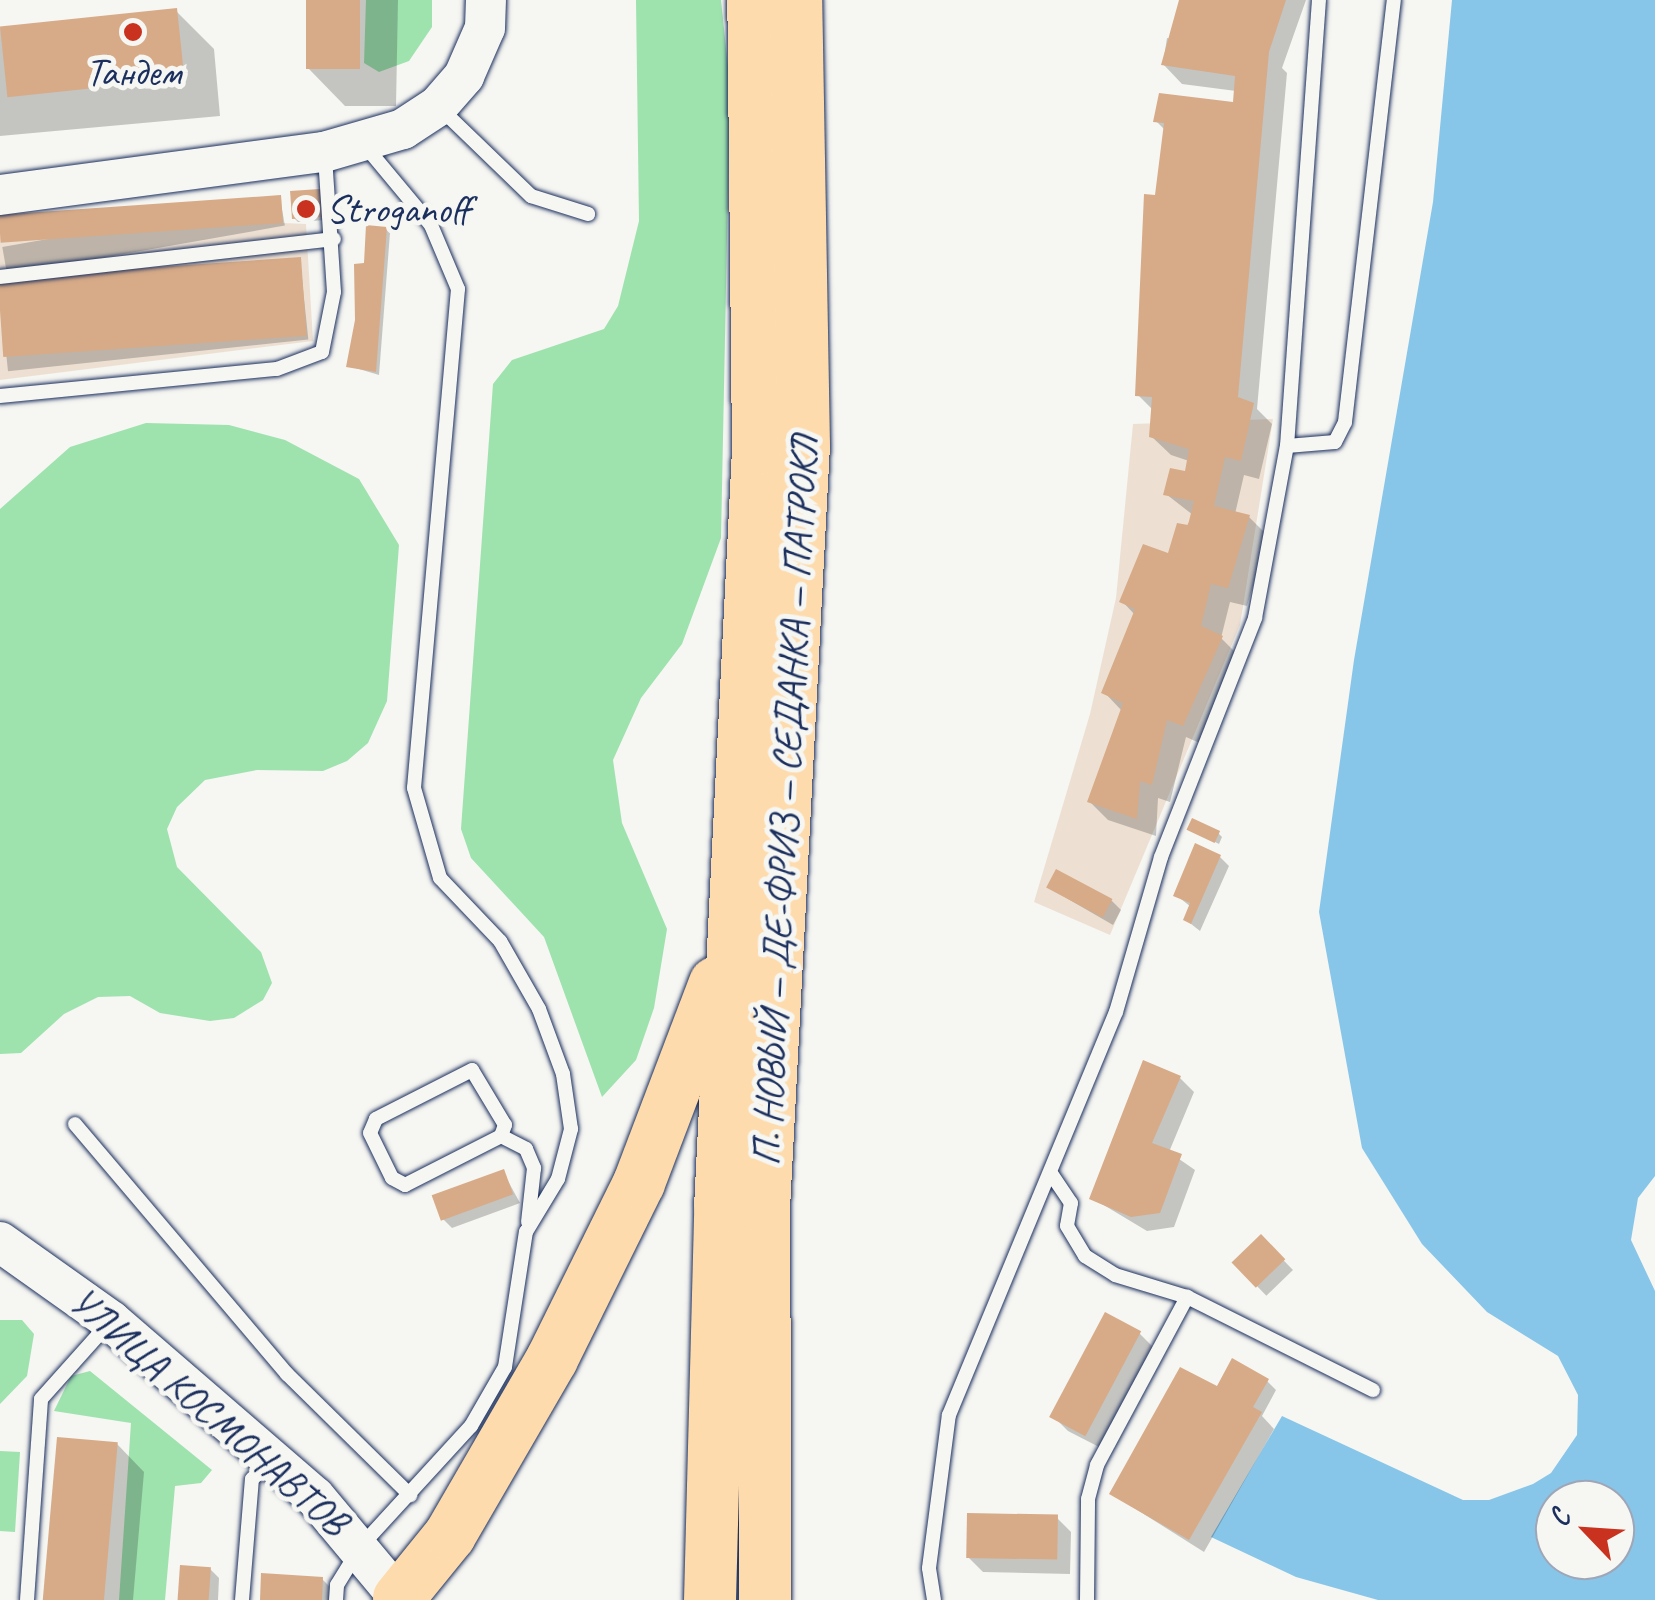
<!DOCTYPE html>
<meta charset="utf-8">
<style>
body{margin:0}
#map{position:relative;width:1655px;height:1600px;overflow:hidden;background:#f6f6f2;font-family:Caveat,sans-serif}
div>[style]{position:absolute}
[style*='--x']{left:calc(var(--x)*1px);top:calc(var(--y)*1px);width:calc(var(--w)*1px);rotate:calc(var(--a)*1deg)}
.built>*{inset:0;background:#ede0d2}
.green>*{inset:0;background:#9ee2ae}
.water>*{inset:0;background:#88c6e9}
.shadow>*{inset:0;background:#0003;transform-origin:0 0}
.building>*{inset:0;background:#d7ab88;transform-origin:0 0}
.roads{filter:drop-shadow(0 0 2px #1b2f5e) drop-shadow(0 0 2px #1b2f5e)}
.lane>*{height:14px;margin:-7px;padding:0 7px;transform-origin:7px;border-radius:7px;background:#f6f6f2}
.secondary>*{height:40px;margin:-20px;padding:0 20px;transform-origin:20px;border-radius:20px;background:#f6f6f2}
.highway>*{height:52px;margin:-26px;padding:0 26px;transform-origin:26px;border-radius:26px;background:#fedbac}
.dots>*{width:28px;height:28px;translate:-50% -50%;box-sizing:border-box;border:5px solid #f6f6f2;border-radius:50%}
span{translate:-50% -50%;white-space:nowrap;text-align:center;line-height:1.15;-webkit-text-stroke:10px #f6f6f2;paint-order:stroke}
.poi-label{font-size:40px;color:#1b2f5e}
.left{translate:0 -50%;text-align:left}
.street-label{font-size:40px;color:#1b2f5e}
.north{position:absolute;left:1535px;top:1480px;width:100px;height:100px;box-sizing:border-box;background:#f6f6f2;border:2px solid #9ea6b7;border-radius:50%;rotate:295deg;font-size:28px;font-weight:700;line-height:40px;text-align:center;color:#1b2f5e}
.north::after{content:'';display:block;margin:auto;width:35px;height:45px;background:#c8321e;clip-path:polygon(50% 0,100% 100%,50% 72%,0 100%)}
</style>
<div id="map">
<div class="built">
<div style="clip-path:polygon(281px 195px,283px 223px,306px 224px,313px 341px,0 380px,0 230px)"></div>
<div style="clip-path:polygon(1273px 419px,1240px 625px,1110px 935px,1034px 902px,1090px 714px,1116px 598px,1133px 424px)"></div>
</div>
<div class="green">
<div style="clip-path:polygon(366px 0,432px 0,432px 27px,409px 61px,379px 72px,364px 63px)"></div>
<div style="clip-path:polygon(636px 0,721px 0,730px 87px,721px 538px,682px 644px,641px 698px,613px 760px,622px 823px,667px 929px,654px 1008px,636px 1060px,602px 1097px,544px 937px,471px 858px,461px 829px,493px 384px,512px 360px,604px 329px,618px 306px,639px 221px)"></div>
<div style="clip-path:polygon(146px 423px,229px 425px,285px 440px,359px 479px,399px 545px,387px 701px,368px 743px,347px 761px,323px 771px,257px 770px,205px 780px,177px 807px,167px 829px,177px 867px,261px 952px,272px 983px,263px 1000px,234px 1018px,210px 1021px,160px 1013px,130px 996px,98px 997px,64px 1014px,21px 1053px,0 1054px,0 509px,70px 447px)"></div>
<div style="clip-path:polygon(0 1320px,22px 1320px,34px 1334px,27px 1376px,0 1404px)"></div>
<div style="clip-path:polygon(90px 1371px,212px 1470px,201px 1483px,175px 1486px,165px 1600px,119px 1600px,131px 1423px,54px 1411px,71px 1376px)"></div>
<div style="clip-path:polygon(0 1451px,20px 1452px,15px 1532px,0 1531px)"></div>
</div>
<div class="water">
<div style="clip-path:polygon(evenodd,1452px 0,1655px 0,1655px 1176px,1638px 1198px,1631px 1240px,1655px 1291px,1655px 1600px,1378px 1600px,1296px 1577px,1211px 1537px,1282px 1416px,1463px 1500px,1489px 1500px,1533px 1484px,1551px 1473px,1577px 1435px,1578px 1395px,1558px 1356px,1487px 1312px,1422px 1244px,1362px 1148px,1319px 912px,1354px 660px,1433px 202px,1452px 0,1555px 1500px,1615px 1500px,1615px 1560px,1555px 1560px,1555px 1500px)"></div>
</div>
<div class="shadow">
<div style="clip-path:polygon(309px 0,398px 0,396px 106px,345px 106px,308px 68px)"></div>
<div style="clip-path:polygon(1181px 0,1306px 0,1282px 68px,1287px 73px,1257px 409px,1272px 424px,1259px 479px,1244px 475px,1235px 514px,1249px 517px,1268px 536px,1247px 606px,1230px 602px,1221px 638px,1240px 657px,1202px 744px,1186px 737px,1170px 802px,1158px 798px,1156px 836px,1108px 820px,1089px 801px,1122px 711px,1104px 692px,1135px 615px,1122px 601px,1170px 556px,1193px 515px,1166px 494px,1186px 474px,1189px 461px,1171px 455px,1151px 436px,1154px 411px,1138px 395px,1165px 130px,1156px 121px,1235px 105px,1236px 91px,1182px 84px,1163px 64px,1167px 38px,1178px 40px)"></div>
<div style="clip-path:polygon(176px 11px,214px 49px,220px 116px,0 136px,0 28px)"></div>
<div style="clip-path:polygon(319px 192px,325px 220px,298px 222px,294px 218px)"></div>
<div style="left:280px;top:198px;width:28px;height:282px;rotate:80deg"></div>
<div style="clip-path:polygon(386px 229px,390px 233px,379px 375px,349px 366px,366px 266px)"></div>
<div style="left:300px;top:260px;width:80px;height:302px;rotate:84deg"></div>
<div style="clip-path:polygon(1189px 829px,1218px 833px,1222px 837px,1219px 844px)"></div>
<div style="clip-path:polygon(1220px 857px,1229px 866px,1200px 931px,1186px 920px,1191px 907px,1176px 895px)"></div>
<div style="clip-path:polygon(1049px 888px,1112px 901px,1121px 910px,1113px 925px)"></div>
<div style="clip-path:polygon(1180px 1078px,1194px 1092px,1169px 1152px,1195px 1170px,1174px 1227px,1147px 1231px,1092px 1198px)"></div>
<div style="clip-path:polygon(503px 1172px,520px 1203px,452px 1228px,443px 1219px)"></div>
<div style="left:1261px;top:1237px;width:46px;height:37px;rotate:46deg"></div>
<div style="clip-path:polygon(1139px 1333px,1154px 1348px,1101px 1448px,1068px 1431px,1054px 1417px)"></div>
<div style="clip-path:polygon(1267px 1381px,1276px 1390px,1262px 1416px,1274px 1429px,1204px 1552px,1112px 1494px,1227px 1396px)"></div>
<div style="clip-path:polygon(117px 1444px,144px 1472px,133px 1600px,45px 1600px)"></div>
<div style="clip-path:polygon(1057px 1518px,1071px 1532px,1070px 1574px,983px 1572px,968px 1557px)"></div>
<div style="clip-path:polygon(210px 1569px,219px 1578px,218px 1600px,180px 1600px)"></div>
<div style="clip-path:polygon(322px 1579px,343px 1600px,262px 1600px)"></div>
</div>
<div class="building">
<div style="left:306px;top:0;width:54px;height:69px"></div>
<div style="clip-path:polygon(1179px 0,1286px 0,1269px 52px,1238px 397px,1254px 403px,1241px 461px,1225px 457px,1214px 506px,1250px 515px,1228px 588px,1211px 584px,1201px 626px,1223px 636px,1183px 726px,1167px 720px,1152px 785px,1140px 781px,1137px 819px,1087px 802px,1123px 703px,1101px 693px,1135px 609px,1119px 602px,1143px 544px,1168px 553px,1177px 523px,1188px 525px,1194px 501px,1163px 495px,1170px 468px,1185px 471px,1189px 449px,1149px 437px,1152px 397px,1135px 396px,1144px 194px,1155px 195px,1164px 123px,1153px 122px,1159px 93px,1233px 102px,1235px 76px,1161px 65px)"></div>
<div style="left:177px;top:8px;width:71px;height:178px;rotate:84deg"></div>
<div style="left:320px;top:189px;width:28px;height:30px;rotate:86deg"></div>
<div style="left:281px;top:195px;width:28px;height:283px;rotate:86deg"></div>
<div style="clip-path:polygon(366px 225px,387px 227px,376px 372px,346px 367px,355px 320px,354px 264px,364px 263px)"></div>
<div style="left:301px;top:257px;width:79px;height:304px;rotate:86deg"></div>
<div style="left:1192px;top:818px;width:31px;height:13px;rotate:25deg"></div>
<div style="clip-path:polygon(1195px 843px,1221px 855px,1191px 924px,1183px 920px,1190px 903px,1173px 896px)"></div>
<div style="left:1056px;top:869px;width:64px;height:21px;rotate:28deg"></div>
<div style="clip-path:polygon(1143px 1060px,1181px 1076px,1152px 1143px,1182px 1154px,1160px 1213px,1131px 1217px,1089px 1199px)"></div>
<div style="left:504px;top:1169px;width:27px;height:77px;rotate:70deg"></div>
<div style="left:1261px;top:1234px;width:35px;height:41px;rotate:46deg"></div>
<div style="left:1105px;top:1312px;width:41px;height:119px;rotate:28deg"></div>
<div style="clip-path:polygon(1232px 1358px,1269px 1379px,1253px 1407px,1262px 1412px,1189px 1540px,1109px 1494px,1180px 1367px,1217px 1386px)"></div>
<div style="left:57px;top:1437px;width:61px;height:164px;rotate:5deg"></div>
<div style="left:967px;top:1513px;width:91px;height:45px;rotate:1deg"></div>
<div style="left:180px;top:1565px;width:31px;height:35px;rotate:4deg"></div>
<div style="clip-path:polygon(261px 1573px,323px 1577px,322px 1600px,260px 1600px)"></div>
</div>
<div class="roads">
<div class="lane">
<div style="--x:442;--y:110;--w:124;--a:44"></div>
<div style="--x:531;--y:196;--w:60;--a:17.5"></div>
<div style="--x:0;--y:277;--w:336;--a:-6.5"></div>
<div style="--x:0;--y:396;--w:278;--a:-5.6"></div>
<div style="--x:277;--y:369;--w:48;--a:-20.7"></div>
<div style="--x:322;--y:352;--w:61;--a:-78.7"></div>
<div style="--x:334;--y:292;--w:135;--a:-93.8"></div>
<div style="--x:1287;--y:446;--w:447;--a:-85.9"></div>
<div style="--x:75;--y:1124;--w:328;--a:49.7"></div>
<div style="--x:287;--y:1374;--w:173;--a:44.5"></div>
<div style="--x:501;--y:1136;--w:12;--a:-70"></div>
<div style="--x:505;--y:1125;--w:64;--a:-121"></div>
<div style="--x:472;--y:1070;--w:108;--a:153"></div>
<div style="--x:376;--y:1119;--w:15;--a:113"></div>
<div style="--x:370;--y:1133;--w:50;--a:63.9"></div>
<div style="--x:392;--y:1178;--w:15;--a:28"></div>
<div style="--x:405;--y:1185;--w:108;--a:-27"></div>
<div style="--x:501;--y:1136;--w:28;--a:27"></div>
<div style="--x:526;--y:1149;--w:21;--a:67"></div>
<div style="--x:534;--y:1168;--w:54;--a:96.3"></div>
<div style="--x:1052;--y:1175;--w:34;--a:56"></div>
<div style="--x:1071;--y:1203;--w:23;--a:100"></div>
<div style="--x:1067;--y:1226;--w:35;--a:59"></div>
<div style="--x:1085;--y:1256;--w:36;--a:32"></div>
<div style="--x:1115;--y:1275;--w:75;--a:17"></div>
<div style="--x:27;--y:1600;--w:201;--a:-86"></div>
<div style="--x:41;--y:1399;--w:102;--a:-48.2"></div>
<div style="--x:242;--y:1600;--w:121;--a:-85.3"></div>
<div style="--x:252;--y:1479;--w:25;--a:-42"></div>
<div style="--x:336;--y:1600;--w:15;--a:-86"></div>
<div style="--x:337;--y:1585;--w:46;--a:-58.4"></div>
<div style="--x:361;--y:1546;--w:163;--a:-47.5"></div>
<div style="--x:471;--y:1426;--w:68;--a:-60"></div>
<div style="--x:505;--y:1367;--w:137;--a:-81.2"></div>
<div style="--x:526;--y:1232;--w:62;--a:-58.9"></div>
<div style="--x:558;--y:1179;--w:52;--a:-75.4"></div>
<div style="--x:571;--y:1129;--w:56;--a:-98.3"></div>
<div style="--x:563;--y:1074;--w:69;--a:-110.3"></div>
<div style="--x:539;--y:1009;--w:78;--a:-119.8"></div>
<div style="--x:500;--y:941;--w:87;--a:-133.6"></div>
<div style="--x:440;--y:878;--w:94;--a:-106.1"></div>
<div style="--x:414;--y:788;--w:501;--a:-84.96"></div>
<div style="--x:458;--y:289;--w:69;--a:-112.9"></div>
<div style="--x:431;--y:225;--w:102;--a:-129.8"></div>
<div style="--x:934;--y:1600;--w:32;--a:-99"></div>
<div style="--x:929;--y:1568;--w:154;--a:-82.6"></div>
<div style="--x:949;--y:1415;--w:436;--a:-67.5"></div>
<div style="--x:1116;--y:1012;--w:161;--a:-73.8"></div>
<div style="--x:1161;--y:857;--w:257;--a:-68.5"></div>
<div style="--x:1255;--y:618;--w:175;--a:-79.5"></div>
<div style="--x:1287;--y:446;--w:48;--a:-4.8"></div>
<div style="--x:1335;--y:442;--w:22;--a:-63"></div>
<div style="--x:1345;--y:422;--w:425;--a:-83.4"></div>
<div style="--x:1087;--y:1600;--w:101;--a:-89.4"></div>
<div style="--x:1088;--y:1499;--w:35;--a:-75"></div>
<div style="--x:1097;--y:1465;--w:191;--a:-61.8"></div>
<div style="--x:1187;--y:1297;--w:208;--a:26.6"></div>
</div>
<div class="secondary">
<div style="--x:0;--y:195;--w:327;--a:-7.6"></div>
<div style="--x:324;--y:152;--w:82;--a:-16.2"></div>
<div style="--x:403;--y:129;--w:42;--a:-33.3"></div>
<div style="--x:438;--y:106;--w:40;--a:-49"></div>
<div style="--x:464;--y:76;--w:52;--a:-66.4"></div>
<div style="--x:485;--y:28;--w:28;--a:-88"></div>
<div style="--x:0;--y:1242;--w:136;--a:35.4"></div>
<div style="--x:111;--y:1321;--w:269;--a:40.8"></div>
<div style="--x:315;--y:1497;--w:134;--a:50.1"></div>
</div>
<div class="highway">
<div style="--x:399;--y:1598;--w:81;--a:-51"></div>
<div style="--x:450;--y:1535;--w:203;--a:-59.9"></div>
<div style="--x:552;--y:1359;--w:196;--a:-63.7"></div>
<div style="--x:639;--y:1183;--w:214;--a:-69.2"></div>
<div style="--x:710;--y:1600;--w:392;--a:-88.5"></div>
<div style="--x:720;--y:1208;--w:760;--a:-87.13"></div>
<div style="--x:758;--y:449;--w:449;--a:-90.6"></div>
<div style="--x:765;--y:1600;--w:392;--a:-90.1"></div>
<div style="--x:764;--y:1208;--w:763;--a:-87"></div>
<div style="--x:804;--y:446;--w:446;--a:-91"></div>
</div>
</div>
<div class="dots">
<div style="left:133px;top:32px;background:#c8321e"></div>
<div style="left:306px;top:209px;background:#c8321e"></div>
</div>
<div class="poi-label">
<span style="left:133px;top:72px">Тандем</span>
<span class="left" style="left:326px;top:209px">Stroganoff</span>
</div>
<div class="street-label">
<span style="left:785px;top:800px;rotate:-87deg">П. НОВЫЙ — ДЕ-ФРИЗ — СЕДАНКА — ПАТРОКЛ</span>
<span style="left:209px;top:1411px;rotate:41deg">УЛИЦА КОСМОНАВТОВ</span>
</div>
<div class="north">С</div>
</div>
